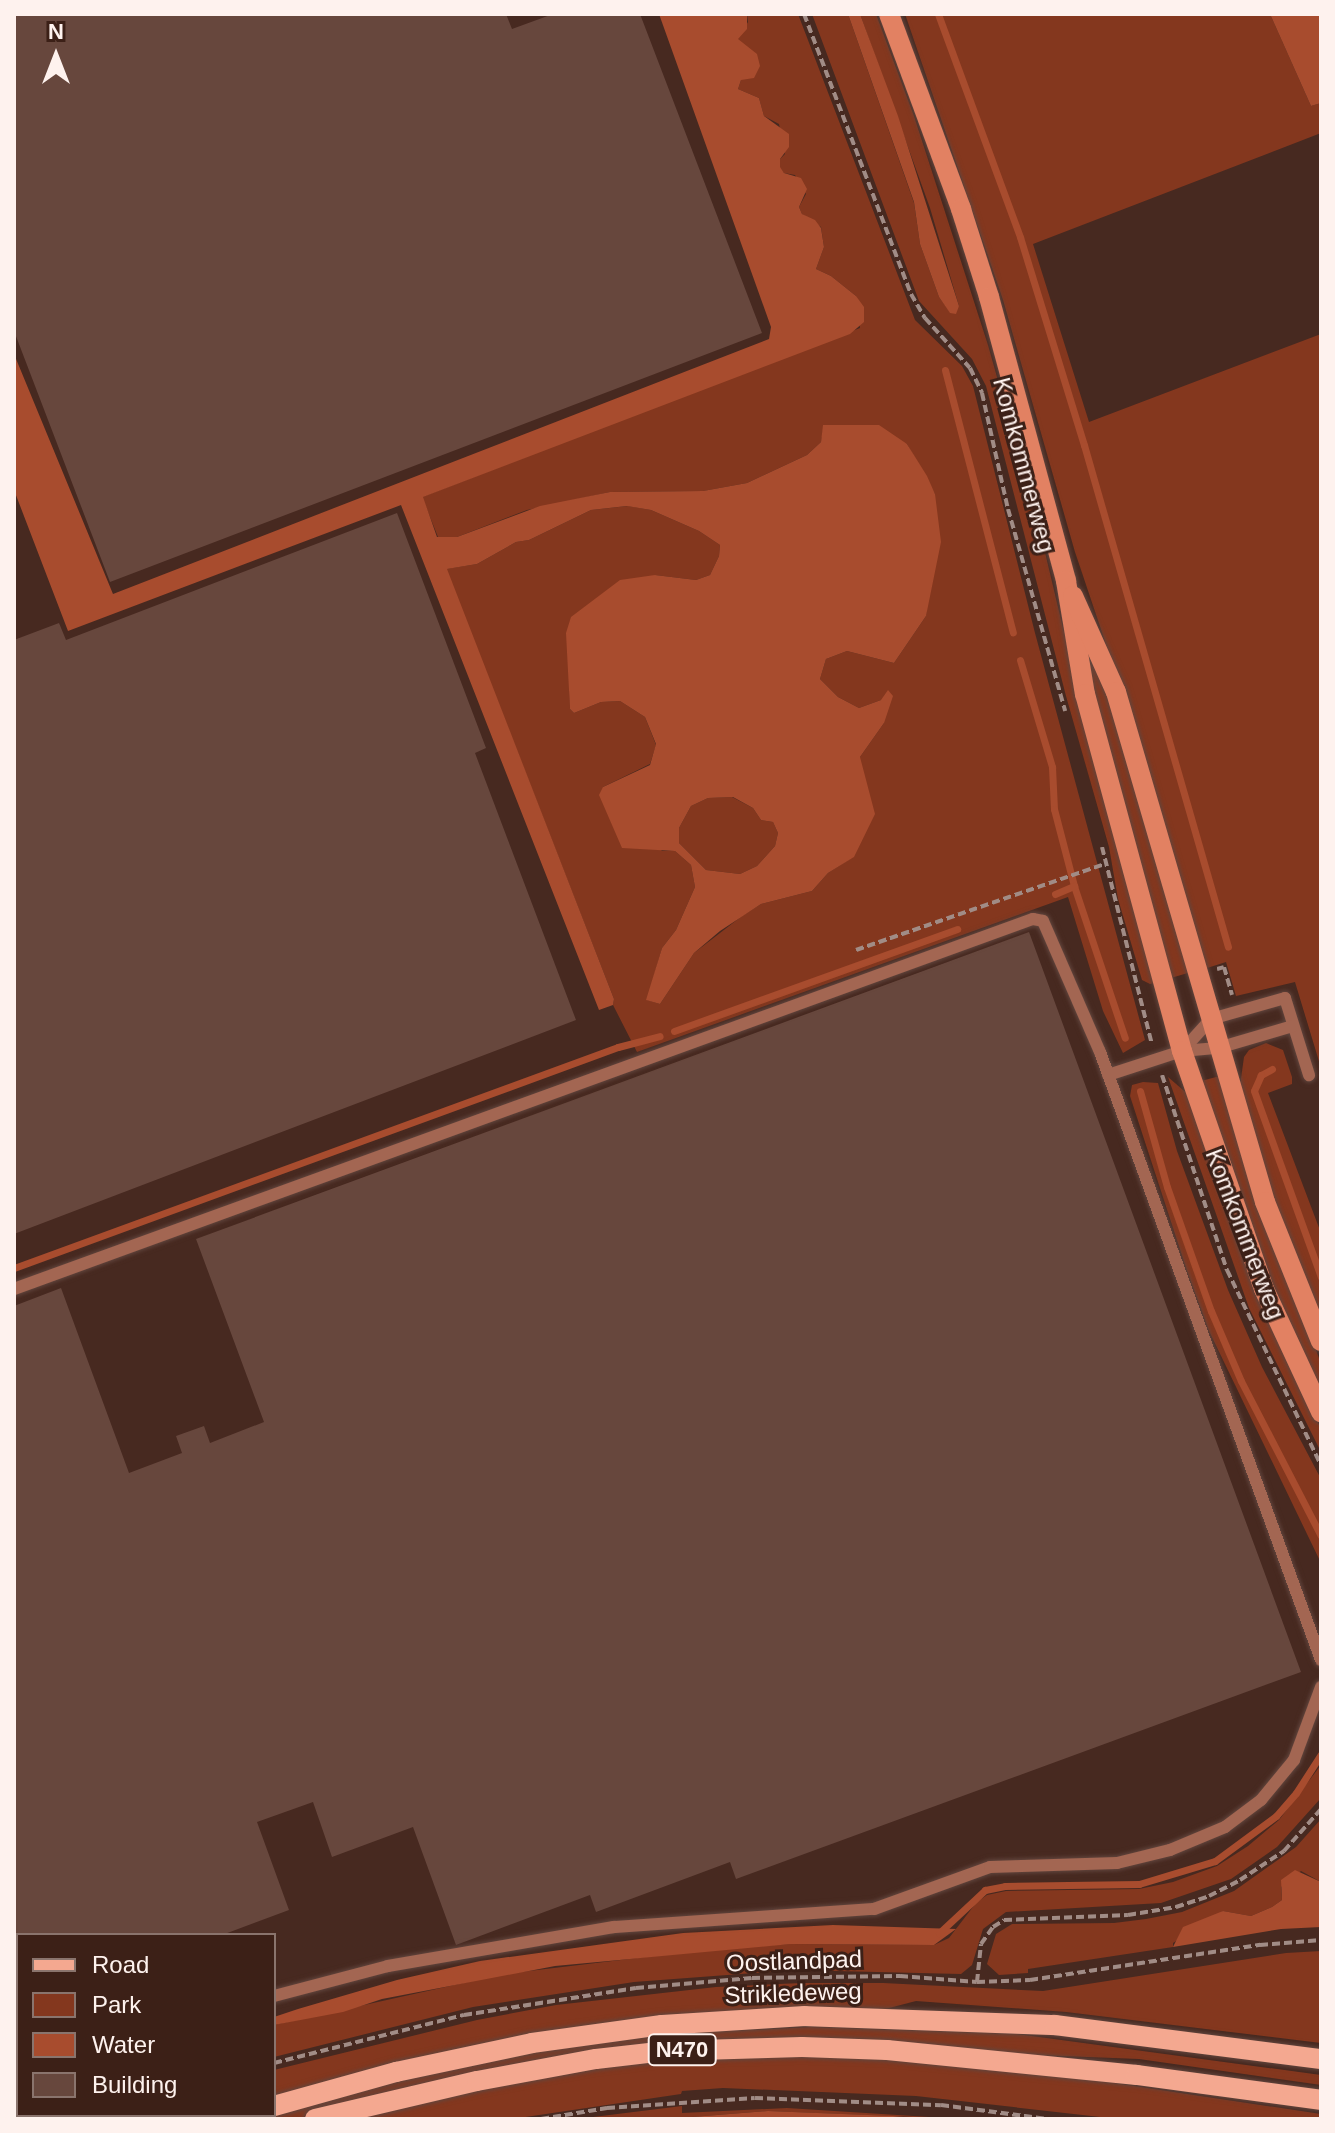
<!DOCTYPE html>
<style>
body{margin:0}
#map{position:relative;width:1335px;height:2133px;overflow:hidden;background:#472920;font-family:Arial,sans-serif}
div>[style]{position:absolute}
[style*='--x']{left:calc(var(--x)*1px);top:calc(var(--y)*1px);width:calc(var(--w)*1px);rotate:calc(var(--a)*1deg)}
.green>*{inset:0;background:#84371e}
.water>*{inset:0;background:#a84c2e}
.stream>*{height:7px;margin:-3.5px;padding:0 3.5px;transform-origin:3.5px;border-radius:3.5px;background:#a84c2e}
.building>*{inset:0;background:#67473d}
.path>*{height:4px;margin-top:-2px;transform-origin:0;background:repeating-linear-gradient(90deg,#a18c86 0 8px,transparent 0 12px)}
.roads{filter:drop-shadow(0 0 2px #61453d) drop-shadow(0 0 2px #61453d)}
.service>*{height:12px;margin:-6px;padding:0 6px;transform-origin:6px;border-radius:6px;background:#a36652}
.secondary>*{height:20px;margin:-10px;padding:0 10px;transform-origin:10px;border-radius:10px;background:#e28162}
.primary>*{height:20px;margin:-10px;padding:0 10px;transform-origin:10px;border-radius:10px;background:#f4a890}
span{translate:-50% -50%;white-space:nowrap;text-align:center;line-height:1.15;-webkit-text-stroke:6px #3c2017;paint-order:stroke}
.shield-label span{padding:2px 6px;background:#3c2017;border:2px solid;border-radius:6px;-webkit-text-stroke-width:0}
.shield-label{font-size:22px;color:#fef2ee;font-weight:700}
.street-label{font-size:24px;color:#fef2ee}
.frame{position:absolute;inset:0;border:16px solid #fef2ee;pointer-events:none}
.legend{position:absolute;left:16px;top:1933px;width:260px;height:184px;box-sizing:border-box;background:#3c2017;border:2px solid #8a746d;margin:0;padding:10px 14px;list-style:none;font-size:24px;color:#fef2ee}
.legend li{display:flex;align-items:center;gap:16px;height:40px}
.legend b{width:40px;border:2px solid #8a746d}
.north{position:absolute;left:16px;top:16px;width:80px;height:80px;-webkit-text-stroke:6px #3c2017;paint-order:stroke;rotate:0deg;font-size:22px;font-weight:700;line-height:32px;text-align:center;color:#fef2ee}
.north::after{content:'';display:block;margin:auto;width:28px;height:36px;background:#fef2ee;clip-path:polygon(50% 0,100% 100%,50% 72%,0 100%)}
</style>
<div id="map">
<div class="green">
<div style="clip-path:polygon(747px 14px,798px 14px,915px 320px,962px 366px,973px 386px,1035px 633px,1145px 1040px,1123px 1053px,1103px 1011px,1068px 897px,637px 1052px,613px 1005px,614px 999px,446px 569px,477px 564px,516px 542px,529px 540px,591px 510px,628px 506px,651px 510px,699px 531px,720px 545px,719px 556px,710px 575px,696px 580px,655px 575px,569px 676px,570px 709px,574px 713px,601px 702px,620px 701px,645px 717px,656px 745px,650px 764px,603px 787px,662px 851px,675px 851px,691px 865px,695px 887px,676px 930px,662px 948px,647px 1000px,660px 1004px,694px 953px,742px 916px,761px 904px,812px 891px,828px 873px,853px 857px,860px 757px,884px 723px,881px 700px,859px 708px,838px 697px,820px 679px,826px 659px,847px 651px,894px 663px,926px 616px,935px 494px,907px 444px,824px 425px,821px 442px,807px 455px,747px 483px,703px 491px,610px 492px,527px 510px,457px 537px,438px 537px,422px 497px,860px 328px,856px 296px,831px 276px,816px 269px,824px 247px,821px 227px,802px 214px,799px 207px,806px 194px,795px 175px,784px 173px,780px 168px,780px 159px,785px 154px,779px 124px,764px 116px,759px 98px,738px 89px,741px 80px,737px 39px,748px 22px)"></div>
<div style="clip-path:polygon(812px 14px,848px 14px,914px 203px,920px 244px,939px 297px,950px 312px,959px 306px,930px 208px,860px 14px,876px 14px,914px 116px,988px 345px,1039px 527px,1077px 687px,1158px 982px,1150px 984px,1142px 980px,1118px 899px,1109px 847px,1066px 696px,986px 386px,972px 359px,919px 301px)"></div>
<div style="clip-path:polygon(905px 14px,1270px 14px,1311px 106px,1321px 103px,1321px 133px,1033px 244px,1089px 422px,1321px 334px,1321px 1068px,1295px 982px,1236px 996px,1226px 962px,1204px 969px,1122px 692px,1075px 552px,1003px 300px)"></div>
<div style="clip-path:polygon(1086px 640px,1119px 726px,1191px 972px,1171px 978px,1098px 720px)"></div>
<div style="clip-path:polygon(732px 797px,753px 808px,761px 820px,773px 822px,778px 833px,775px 846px,757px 866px,740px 874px,706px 870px,679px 843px,679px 828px,691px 806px,708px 798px)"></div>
<div style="clip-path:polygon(1266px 1043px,1283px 1050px,1292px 1077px,1292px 1084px,1268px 1093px,1321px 1233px,1321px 1329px,1289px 1247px,1239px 1093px,1244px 1057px,1249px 1050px)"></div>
<div style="clip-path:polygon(1220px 1076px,1321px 1364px,1321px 1400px,1275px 1301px,1201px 1081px)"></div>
<div style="clip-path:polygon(1168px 1077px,1190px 1096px,1227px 1216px,1256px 1290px,1321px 1429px,1321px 1452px,1249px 1308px)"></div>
<div style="clip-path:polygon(1143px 1082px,1158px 1083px,1177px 1151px,1228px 1290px,1262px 1367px,1321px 1479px,1321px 1563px,1209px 1331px,1187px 1271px,1130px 1096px,1132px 1085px)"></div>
<div style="clip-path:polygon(1321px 1765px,1321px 1798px,1277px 1847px,1231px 1879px,1161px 1903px,1006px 1912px,983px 1929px,972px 1965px,961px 1974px,793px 1970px,634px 1982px,473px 2007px,274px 2057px,274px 2025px,504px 1974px,721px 1948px,791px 1944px,934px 1945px,949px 1938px,976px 1903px,987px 1895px,1006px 1891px,1139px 1889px,1173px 1882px,1217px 1866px,1248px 1846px,1279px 1820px)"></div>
<div style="clip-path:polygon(1321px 1819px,1321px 1882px,1301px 1871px,1281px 1887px,1282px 1900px,1272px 1907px,1251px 1916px,1223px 1911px,1173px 1943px,1173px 1947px,1028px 1969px,1028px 1973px,999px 1975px,987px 1964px,996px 1934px,1012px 1924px,1114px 1923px,1146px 1919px,1182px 1912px,1234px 1891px,1296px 1847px)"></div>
<div style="clip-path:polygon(1321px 1951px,1321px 2043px,1066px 2012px,916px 2001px,870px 2013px,654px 2020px,274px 2099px,274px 2070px,477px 2020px,556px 2005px,716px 1987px,802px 1983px,883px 1983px,1043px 1991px,1286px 1953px)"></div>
<div style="clip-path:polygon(811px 2027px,1017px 2034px,1321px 2075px,1321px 2085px,1139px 2059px,704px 2042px,352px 2104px,296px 2119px,257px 2119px,352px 2092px,535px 2052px,672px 2034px)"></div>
<div style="clip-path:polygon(743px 2056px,902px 2059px,1101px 2081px,1321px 2114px,1321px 2119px,1118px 2119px,916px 2096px,723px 2088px,682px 2091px,681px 2094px,512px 2119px,352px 2119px,487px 2086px,601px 2067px)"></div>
<div style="clip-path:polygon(682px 2106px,682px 2113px,787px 2108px,961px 2119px,768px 2111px,667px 2119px,577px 2119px)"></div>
<div style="clip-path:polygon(18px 2111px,18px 2115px,90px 2115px,78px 2119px,14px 2119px,14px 2112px)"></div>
<div style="clip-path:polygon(127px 2115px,217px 2115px,204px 2119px,115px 2119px)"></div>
</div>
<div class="water">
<div style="clip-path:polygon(evenodd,659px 14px,747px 14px,747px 29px,738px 39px,757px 54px,760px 66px,754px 78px,741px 80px,738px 89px,759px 98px,764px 116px,789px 134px,789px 147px,780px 159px,780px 167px,784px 173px,801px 178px,807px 189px,799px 207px,802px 214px,815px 220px,821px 228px,824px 247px,816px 269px,831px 276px,856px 296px,864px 307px,864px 322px,850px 334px,423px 497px,437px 537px,457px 537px,540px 506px,610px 492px,703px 491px,747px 483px,807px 455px,821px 442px,823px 425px,879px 425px,907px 444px,927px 476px,935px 494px,941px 542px,926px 616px,894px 663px,847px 651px,826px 659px,820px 679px,838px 697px,859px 708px,881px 700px,888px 690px,893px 696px,884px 723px,860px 757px,875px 814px,854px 857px,828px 873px,812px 891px,761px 904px,720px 931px,694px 953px,660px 1004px,646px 1000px,662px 948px,676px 930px,695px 887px,691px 865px,675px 851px,622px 848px,599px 795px,603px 787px,650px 765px,656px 744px,645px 717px,620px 701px,601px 702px,574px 713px,570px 709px,566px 633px,571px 617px,620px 580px,655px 575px,696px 580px,710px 575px,719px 556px,720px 545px,699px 531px,651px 510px,627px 506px,591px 510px,529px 540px,516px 542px,477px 564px,447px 569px,614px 999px,613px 1005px,599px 1010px,401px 505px,68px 631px,14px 490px,14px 354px,113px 594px,769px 339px,771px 327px,659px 14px,733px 797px,753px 808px,761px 820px,773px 822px,778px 833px,775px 846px,757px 866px,740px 874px,706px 870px,679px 843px,679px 828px,691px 806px,708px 798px,733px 797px)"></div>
<div style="clip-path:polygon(848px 14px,860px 14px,898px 116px,959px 306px,956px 314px,950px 313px,939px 297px,920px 244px,914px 202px)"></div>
<div style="clip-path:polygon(1270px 14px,1321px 14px,1321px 103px,1311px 106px)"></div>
<div style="clip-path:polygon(1295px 1870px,1321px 1882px,1321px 1927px,1281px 1929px,1173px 1947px,1183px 1927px,1223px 1911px,1251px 1916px,1272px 1907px,1282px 1900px,1281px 1880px)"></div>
<div style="clip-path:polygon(833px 1925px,956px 1929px,934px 1945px,791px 1944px,555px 1966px,382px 1999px,343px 2012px,274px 2025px,274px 2017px,298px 2009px,397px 1980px,480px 1961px,683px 1933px)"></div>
<div style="clip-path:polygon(768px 2111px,893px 2116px,925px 2119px,667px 2119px)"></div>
</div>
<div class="stream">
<div style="--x:938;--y:14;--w:238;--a:69.8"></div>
<div style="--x:1020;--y:237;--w:218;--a:72.9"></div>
<div style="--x:1084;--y:445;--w:522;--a:73.99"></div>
<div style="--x:945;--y:370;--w:271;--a:75.5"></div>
<div style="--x:1020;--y:660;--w:112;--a:73.3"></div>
<div style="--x:1052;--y:767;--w:42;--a:87.3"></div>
<div style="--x:1054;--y:809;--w:80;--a:75.4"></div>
<div style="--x:1074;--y:886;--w:160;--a:71.5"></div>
<div style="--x:1055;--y:894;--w:21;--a:-23"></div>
<div style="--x:674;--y:1031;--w:301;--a:-19.8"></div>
<div style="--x:1272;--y:1069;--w:13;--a:151"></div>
<div style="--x:1261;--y:1075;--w:17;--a:114"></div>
<div style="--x:1254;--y:1091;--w:198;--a:70.2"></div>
<div style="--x:1140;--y:1091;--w:100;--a:74.3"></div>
<div style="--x:1167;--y:1187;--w:132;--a:70.5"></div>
<div style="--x:1211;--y:1311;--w:76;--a:66.8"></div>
<div style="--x:1241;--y:1381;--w:174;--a:62.7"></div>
<div style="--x:14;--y:1268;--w:643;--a:-20.1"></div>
<div style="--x:618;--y:1047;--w:43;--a:-14.7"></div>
<div style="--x:939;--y:1933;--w:63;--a:-43.1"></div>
<div style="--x:985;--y:1890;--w:20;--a:-11"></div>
<div style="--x:1005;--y:1886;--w:134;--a:-0.9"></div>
<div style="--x:1139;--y:1884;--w:79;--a:-16.8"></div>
<div style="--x:1215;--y:1861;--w:76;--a:-36.4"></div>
<div style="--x:1276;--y:1816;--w:30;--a:-49"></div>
<div style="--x:1296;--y:1793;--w:46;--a:-57.3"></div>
</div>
<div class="building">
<div style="clip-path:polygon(14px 14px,506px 14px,512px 29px,553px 14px,640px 14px,762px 333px,110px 582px,14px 331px)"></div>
<div style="clip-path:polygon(397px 513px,486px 748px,475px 753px,576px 1020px,14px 1234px,14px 640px,59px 623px,66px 640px)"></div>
<div style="clip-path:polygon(1029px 932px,1301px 1672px,736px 1879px,730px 1862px,596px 1912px,590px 1895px,456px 1945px,413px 1827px,332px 1857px,313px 1802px,257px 1822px,289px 1910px,222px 1935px,14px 1935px,14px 1306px,61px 1288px,129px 1473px,182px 1453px,176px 1436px,204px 1426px,210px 1443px,264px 1422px,196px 1239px)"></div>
</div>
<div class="path">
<div style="--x:804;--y:14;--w:300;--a:69.1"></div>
<div style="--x:911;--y:294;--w:28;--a:60"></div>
<div style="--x:925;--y:318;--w:67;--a:48"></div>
<div style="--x:970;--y:368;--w:28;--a:64"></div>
<div style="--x:982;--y:393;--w:119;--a:77.4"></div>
<div style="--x:1008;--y:509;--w:210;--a:74.2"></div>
<div style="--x:1102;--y:847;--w:203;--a:75.8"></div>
<div style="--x:856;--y:950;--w:262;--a:-19.1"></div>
<div style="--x:1217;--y:969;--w:7;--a:-16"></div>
<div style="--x:1224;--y:967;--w:29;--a:74"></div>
<div style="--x:1162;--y:1075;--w:206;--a:71.6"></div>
<div style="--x:1227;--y:1270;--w:216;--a:64.3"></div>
<div style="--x:977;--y:1982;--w:38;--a:-84"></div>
<div style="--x:981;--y:1944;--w:21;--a:-55"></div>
<div style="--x:993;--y:1927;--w:13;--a:-32"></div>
<div style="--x:1004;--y:1920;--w:124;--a:-2.3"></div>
<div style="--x:1128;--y:1915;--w:49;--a:-9.5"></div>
<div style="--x:1176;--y:1907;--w:35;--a:-18"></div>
<div style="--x:1209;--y:1896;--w:35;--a:-27"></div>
<div style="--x:1240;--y:1880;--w:53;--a:-33.4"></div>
<div style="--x:1284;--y:1851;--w:56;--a:-48.6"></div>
<div style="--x:274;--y:2063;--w:196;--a:-14.2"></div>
<div style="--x:464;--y:2015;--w:174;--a:-8.9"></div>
<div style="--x:636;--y:1988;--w:116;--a:-4.9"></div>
<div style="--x:752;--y:1978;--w:148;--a:-0.8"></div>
<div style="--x:900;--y:1976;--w:77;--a:4.5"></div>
<div style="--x:977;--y:1982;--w:53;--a:-2.2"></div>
<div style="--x:1030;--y:1980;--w:233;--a:-8.7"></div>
<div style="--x:1260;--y:1945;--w:61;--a:-4.7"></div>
<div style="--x:102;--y:2119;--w:12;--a:-20"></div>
<div style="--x:541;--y:2119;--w:67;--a:-9.5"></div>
<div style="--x:607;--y:2108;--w:148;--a:-3.9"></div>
<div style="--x:755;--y:2098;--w:186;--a:2.2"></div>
<div style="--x:941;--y:2105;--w:107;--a:7.5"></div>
</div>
<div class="roads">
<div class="service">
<div style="--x:1182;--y:1051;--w:43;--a:-47.8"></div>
<div style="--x:1211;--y:1019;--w:77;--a:-15.8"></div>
<div style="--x:1285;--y:998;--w:81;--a:72.7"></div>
<div style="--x:1108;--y:1075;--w:78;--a:-18"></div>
<div style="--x:1182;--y:1051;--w:36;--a:-5"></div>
<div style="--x:1218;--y:1048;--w:78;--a:-16.3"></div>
<div style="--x:14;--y:1289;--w:1084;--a:-19.96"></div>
<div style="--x:1033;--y:919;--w:10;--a:11"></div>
<div style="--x:1043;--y:921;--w:143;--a:66.5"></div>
<div style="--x:1100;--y:1052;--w:647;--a:70.02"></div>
<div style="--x:274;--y:1996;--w:118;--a:-14.7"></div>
<div style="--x:388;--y:1966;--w:229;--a:-9.8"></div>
<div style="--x:614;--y:1927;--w:261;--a:-4"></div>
<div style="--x:874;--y:1909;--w:123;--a:-19.9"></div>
<div style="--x:990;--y:1867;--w:127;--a:-1.8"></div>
<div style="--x:1117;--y:1863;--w:55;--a:-13.8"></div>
<div style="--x:1170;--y:1850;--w:60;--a:-22.7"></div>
<div style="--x:1225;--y:1827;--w:45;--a:-36.9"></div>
<div style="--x:1261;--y:1800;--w:52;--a:-50.5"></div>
<div style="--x:1294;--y:1760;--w:78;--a:-69.7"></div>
<div style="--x:14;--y:2072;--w:4;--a:-14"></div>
</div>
<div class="secondary">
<div style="--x:889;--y:14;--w:208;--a:69.7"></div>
<div style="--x:961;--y:209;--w:92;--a:72.3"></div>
<div style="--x:989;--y:297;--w:294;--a:74.8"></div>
<div style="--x:1066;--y:581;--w:115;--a:80.5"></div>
<div style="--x:1085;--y:694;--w:370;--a:74.8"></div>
<div style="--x:1182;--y:1051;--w:252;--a:71"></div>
<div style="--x:1264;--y:1289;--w:136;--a:65.1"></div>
<div style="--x:1073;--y:596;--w:105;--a:65.9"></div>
<div style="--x:1116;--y:692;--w:531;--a:73.71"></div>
<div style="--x:1265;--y:1202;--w:150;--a:68.1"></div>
</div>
<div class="primary">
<div style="--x:274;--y:2106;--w:127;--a:-15.6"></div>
<div style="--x:396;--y:2072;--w:139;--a:-12"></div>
<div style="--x:532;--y:2043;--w:131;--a:-7.9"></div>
<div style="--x:662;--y:2025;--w:143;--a:-3.6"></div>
<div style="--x:805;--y:2016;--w:250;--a:2.1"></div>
<div style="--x:1055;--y:2025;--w:268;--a:7.3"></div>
<div style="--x:230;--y:2119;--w:14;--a:-17"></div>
<div style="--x:315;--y:2119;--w:166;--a:-13.2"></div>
<div style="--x:477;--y:2081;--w:121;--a:-10.5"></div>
<div style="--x:596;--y:2059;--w:69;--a:-6.6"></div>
<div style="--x:665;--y:2051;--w:137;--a:-1.7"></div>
<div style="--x:802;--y:2047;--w:85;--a:2"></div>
<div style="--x:887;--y:2050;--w:251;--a:5.7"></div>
<div style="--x:1137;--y:2075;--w:186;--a:7.7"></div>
</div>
</div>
<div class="shield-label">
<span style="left:682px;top:2050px">N470</span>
</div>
<div class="street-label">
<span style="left:1024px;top:465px;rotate:75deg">Komkommerweg</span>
<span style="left:1245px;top:1234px;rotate:69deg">Komkommerweg</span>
<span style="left:794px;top:1961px;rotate:-2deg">Oostlandpad</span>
<span style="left:793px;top:1993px;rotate:-2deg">Strikledeweg</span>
</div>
<div class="frame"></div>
<ul class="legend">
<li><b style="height:10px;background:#f4a890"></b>Road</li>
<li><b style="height:22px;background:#84371e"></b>Park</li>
<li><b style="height:22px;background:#a84c2e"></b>Water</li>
<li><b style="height:22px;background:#67473d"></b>Building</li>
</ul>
<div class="north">N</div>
</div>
